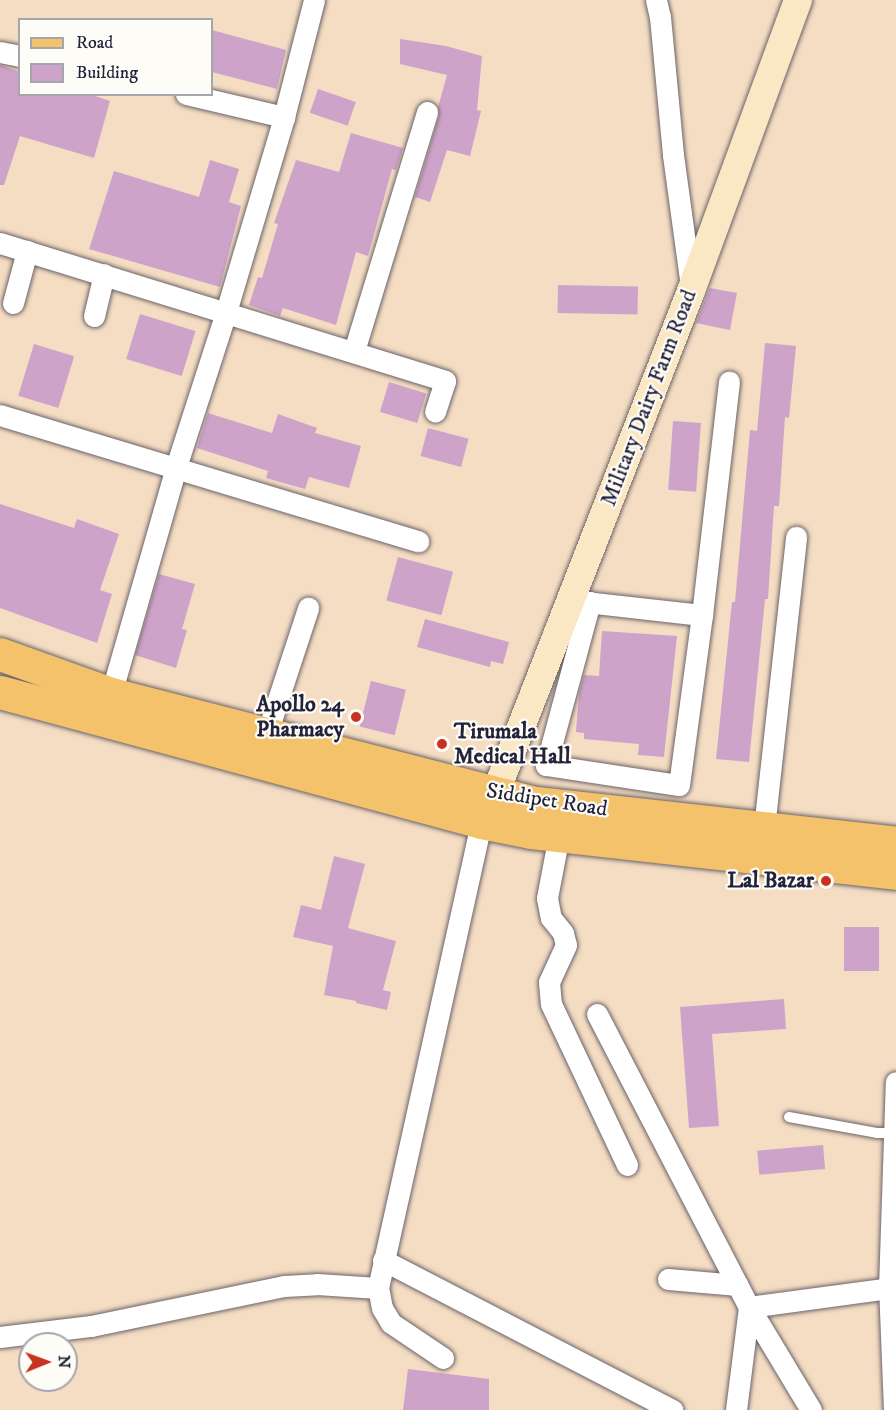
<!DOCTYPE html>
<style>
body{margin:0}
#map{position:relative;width:896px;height:1410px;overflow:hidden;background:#f4ddc2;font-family:"IM FELL DW Pica",serif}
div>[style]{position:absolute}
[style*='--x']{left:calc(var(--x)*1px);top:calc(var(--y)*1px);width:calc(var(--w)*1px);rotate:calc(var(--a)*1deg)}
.building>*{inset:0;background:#cea3ca;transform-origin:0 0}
.roads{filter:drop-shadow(0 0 2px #6c636a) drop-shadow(0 0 2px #6c636a)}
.service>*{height:10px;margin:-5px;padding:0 5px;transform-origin:5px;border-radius:5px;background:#fff}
.minor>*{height:21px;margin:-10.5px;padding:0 10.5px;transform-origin:10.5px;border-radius:10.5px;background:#fff}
.secondary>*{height:28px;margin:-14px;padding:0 14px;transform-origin:14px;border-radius:14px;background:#fae7c3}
.primary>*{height:33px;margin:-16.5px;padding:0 16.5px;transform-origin:16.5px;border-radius:16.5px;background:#f3c26a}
.dots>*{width:16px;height:16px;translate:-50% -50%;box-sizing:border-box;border:3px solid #fdfcf7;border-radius:50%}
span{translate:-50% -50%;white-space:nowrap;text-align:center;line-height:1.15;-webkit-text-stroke:4.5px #fdfcf7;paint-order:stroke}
.street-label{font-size:22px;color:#22223b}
.poi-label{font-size:22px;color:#22223b;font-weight:700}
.right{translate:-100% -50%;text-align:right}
.left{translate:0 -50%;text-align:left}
.legend{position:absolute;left:18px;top:18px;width:195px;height:78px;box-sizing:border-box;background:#fdfcf7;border:2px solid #a5a5ac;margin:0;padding:8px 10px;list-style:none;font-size:18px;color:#22223b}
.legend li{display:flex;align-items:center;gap:12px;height:30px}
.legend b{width:30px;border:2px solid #a5a5ac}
.north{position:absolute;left:18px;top:1332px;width:60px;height:60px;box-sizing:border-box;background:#fdfcf7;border:2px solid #a5a5ac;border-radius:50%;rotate:89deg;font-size:16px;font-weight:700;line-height:24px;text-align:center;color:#22223b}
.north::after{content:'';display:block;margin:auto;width:21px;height:27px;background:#c8321e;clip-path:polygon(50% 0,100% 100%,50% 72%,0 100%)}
</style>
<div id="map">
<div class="building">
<div style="clip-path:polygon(212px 30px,286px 50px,277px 89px,212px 72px)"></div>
<div style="clip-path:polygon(400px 39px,446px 46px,482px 56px,477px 110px,481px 111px,470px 156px,447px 150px,430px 202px,415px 197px,439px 116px,438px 107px,447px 75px,400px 64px)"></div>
<div style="clip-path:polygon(0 65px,20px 72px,20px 94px,89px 94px,110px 101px,94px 158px,20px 136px,4px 185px,0 185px)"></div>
<div style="left:318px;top:89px;width:40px;height:25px;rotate:19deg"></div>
<div style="clip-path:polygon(351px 133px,403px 148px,396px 170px,392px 169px,368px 256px,356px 252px,336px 325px,283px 308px,280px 316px,249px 305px,258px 277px,262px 278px,278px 224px,274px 223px,296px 160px,339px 172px)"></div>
<div style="clip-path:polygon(210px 160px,239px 169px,229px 202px,241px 206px,220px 287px,89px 249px,114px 171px,199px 197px)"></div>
<div style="left:558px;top:285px;width:80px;height:28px;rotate:1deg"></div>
<div style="clip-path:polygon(710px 288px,737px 293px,730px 330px,696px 323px)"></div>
<div style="left:140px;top:314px;width:58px;height:47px;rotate:17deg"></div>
<div style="clip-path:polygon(765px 343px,796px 346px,789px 418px,785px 417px,779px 506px,774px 506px,768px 599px,765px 599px,749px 762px,716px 759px,732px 602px,735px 602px,750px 430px,757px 431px)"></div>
<div style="left:34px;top:344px;width:42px;height:54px;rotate:17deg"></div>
<div style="left:389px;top:382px;width:39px;height:31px;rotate:17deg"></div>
<div style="clip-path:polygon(208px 413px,272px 433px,278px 414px,317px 428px,315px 433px,361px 446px,349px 488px,309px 477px,305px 489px,266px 478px,268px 471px,197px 448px)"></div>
<div style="left:673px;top:421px;width:28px;height:69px;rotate:4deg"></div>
<div style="left:428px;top:428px;width:42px;height:29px;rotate:15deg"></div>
<div style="clip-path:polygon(0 504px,74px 528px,77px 519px,119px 534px,100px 590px,112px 594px,97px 643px,0 608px)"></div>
<div style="left:398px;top:557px;width:57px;height:45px;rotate:15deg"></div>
<div style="clip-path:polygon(159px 574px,195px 584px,182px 629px,187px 630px,176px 668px,135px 655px)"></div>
<div style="clip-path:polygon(425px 619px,509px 642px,503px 664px,491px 661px,490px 667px,417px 647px)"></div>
<div style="clip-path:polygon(602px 631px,677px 636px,664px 757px,638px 755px,639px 744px,584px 739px,584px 733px,576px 732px,579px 693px,584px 675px,599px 676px)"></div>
<div style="left:371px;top:681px;width:36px;height:47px;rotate:14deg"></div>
<div style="clip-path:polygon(334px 856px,365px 864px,348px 928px,396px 941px,383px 990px,391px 992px,387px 1010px,356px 1003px,356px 1001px,324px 995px,333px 946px,293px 937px,301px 905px,321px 910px)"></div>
<div style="left:844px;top:927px;width:35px;height:44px"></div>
<div style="clip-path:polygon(784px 999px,786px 1029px,712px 1034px,719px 1126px,689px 1128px,680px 1007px)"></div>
<div style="left:823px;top:1145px;width:24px;height:66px;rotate:85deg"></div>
<div style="clip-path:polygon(408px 1369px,489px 1379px,489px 1410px,403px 1410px)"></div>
</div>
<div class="roads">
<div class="service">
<div style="--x:789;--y:1117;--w:89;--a:10.3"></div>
<div style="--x:877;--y:1133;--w:17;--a:0"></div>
</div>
<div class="minor">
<div style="--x:656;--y:0;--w:17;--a:77"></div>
<div style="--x:660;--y:17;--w:139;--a:84.6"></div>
<div style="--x:673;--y:155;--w:133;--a:82.2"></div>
<div style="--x:0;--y:52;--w:20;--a:11"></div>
<div style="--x:186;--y:94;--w:101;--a:13.2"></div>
<div style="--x:0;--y:243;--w:466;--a:17.2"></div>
<div style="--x:445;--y:381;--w:32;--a:108"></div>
<div style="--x:13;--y:303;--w:54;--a:-74.9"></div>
<div style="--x:94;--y:316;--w:43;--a:-76.6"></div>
<div style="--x:354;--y:351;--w:250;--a:-73"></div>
<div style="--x:0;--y:415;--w:437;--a:16.8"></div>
<div style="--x:577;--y:601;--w:126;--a:6.4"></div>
<div style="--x:702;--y:615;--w:235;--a:-83.4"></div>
<div style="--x:590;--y:602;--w:169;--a:105.1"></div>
<div style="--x:546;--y:765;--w:134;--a:8.6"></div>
<div style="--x:679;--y:785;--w:172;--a:-82.3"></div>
<div style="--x:111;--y:694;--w:236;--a:-74"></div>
<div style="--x:176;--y:467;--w:163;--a:-72.1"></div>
<div style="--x:226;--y:312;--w:203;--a:-73.4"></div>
<div style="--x:284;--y:117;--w:121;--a:-75.6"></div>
<div style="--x:267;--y:733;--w:132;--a:-71.8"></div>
<div style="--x:764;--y:828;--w:293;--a:-83.7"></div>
<div style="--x:559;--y:835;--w:64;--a:100.8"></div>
<div style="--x:547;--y:898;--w:20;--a:79"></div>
<div style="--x:551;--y:918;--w:19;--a:51"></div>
<div style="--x:563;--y:933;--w:12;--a:76"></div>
<div style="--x:566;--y:945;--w:41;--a:114.7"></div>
<div style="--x:549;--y:982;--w:22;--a:85"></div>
<div style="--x:551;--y:1004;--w:178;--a:64.7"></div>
<div style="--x:597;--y:1014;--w:330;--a:62.6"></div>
<div style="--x:749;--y:1307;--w:104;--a:97.2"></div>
<div style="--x:383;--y:1260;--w:326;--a:27.4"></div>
<div style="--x:668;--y:1279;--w:70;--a:4.9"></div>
<div style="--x:0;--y:1337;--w:92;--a:-6.9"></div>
<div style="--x:91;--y:1326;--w:197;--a:-11.7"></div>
<div style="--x:284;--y:1286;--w:33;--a:-3"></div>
<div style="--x:317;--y:1284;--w:61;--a:3.8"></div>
<div style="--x:443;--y:1358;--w:63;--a:-146.1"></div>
<div style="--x:391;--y:1323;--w:17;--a:-121"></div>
<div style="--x:382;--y:1308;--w:20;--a:-101"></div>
<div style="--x:378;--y:1288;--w:477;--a:-77.5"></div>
<div style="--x:811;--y:1410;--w:120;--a:-121"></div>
<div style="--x:749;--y:1307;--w:141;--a:-7.7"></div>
<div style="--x:894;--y:1410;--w:122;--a:-92.3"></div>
<div style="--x:889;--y:1288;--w:206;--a:-88.1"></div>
</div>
<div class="secondary">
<div style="--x:495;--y:794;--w:540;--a:-68.71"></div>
<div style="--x:691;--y:291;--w:310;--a:-69.8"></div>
</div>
<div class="primary">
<div style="--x:0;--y:654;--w:118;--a:19.8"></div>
<div style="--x:111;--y:694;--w:439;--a:14.4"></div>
<div style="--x:536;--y:803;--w:362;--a:6.3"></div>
<div style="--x:0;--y:692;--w:498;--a:15.1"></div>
<div style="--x:481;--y:822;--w:51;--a:11.3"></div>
<div style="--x:531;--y:832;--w:367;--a:6.4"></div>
</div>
</div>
<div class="dots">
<div style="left:356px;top:717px;background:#c8321e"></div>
<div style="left:442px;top:744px;background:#c8321e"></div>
<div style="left:826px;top:881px;background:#c8321e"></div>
</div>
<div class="street-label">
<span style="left:649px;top:398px;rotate:-69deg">Military Dairy Farm Road</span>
<span style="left:547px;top:800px;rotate:9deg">Siddipet Road</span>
</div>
<div class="poi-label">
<span class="right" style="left:344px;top:717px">Apollo 24<br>Pharmacy</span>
<span class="left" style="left:454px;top:744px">Tirumala<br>Medical Hall</span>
<span class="right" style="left:814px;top:881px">Lal Bazar</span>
</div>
<ul class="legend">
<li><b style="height:8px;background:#f3c26a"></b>Road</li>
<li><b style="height:16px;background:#cea3ca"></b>Building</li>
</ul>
<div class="north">N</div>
</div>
